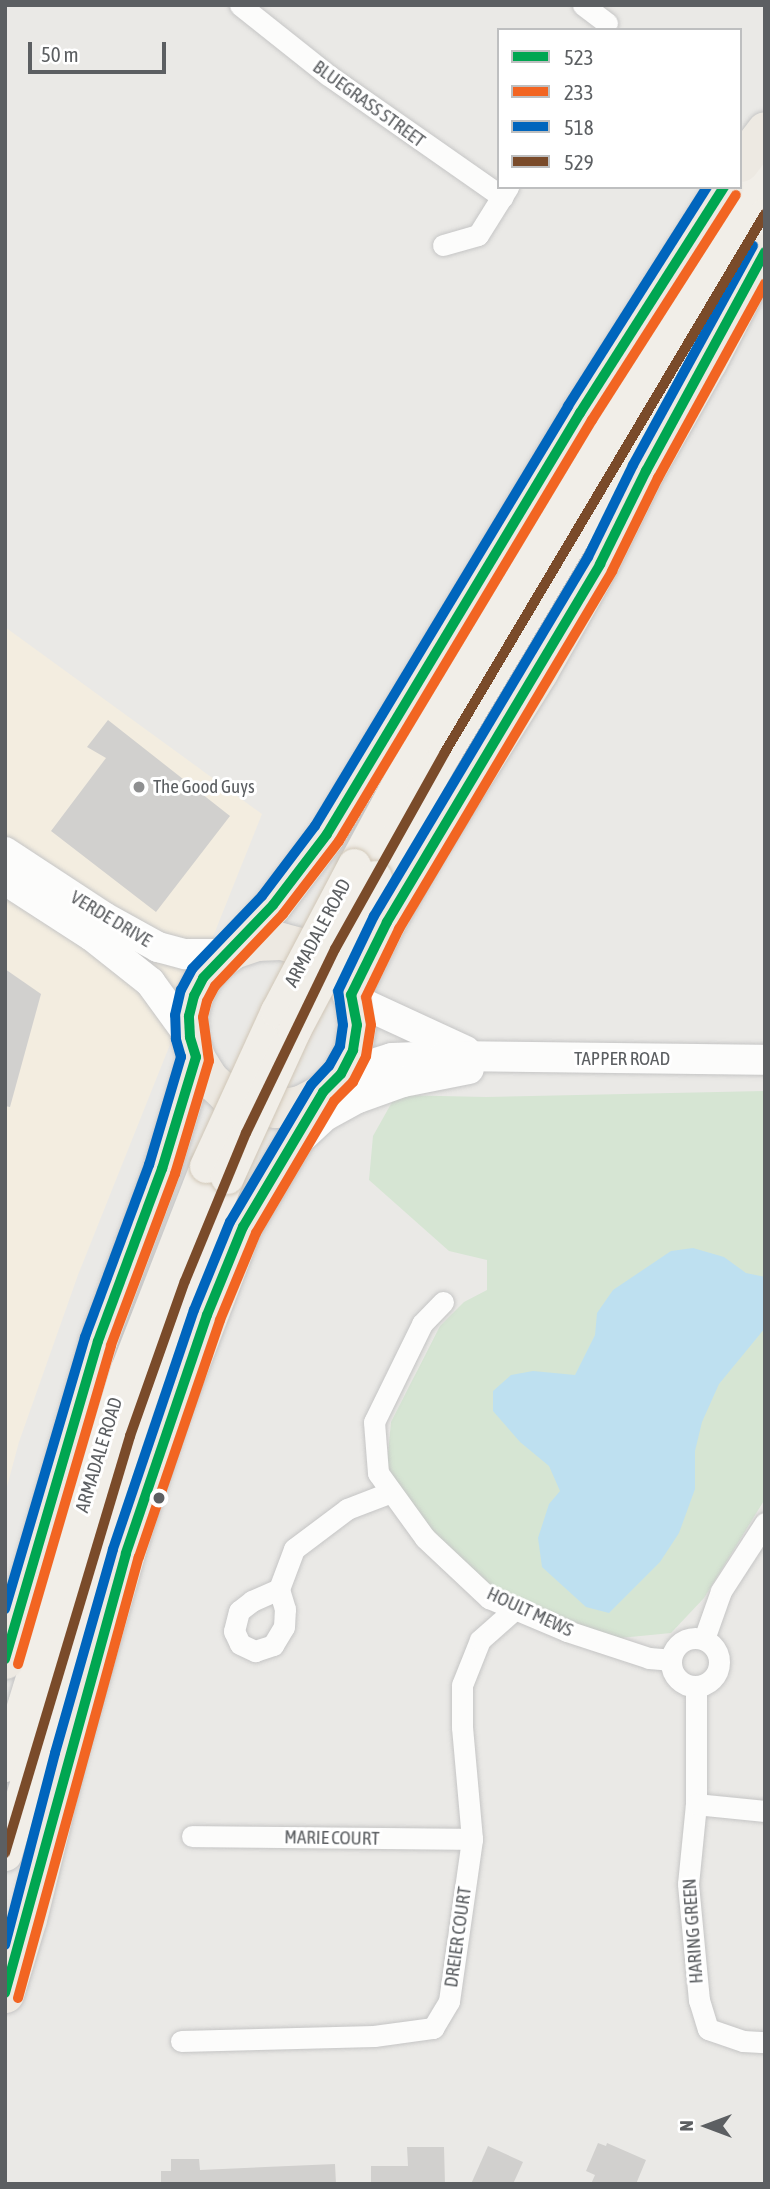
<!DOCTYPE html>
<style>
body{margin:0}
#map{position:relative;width:770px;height:2189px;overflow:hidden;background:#eae9e6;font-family:"Asap Condensed",sans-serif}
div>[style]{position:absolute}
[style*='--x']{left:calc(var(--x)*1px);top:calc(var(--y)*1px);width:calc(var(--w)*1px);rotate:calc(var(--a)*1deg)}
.commercial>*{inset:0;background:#f3ede0}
.green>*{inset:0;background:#d6e5d3}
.water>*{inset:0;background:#bee0f0}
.building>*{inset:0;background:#d1d0ce}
.roads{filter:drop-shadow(0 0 2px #c5c5c5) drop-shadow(0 0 2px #c5c5c5)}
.street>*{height:21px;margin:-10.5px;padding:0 10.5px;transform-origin:10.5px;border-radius:10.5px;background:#fcfcfb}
.street>.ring{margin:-10.5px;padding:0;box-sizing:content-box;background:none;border:21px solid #fcfcfb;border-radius:50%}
.secondary>*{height:30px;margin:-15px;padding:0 15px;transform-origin:15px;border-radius:15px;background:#fcfcfb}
.primary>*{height:33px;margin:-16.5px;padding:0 16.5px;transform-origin:16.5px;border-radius:16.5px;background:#f1eee8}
.highway>*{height:37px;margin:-18.5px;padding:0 18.5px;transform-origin:18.5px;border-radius:18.5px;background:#ede9e2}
.bridges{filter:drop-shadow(0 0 2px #d0c6b6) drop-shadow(0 0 2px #d0c6b6)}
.primary-bridge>*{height:33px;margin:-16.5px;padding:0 16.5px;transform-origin:16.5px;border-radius:16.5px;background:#f1eee8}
.bus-1>*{height:10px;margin:-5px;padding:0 5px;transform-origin:5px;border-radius:5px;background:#00a651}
.bus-2>*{height:10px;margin:-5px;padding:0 5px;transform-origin:5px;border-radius:5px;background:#f26522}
.bus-3>*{height:10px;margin:-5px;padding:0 5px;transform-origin:5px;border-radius:5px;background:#0065bd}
.bus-4>*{height:10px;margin:-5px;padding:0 5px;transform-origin:5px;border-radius:5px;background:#7a4b2a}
.dots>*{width:19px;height:19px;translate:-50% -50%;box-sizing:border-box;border:4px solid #fff;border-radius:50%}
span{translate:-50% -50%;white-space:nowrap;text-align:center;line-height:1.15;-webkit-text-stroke:6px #fff;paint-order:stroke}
.street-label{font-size:19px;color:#5c5f62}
.poi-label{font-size:19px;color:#5c5f62}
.left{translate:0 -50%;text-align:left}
.frame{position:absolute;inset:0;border:7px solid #5c5f62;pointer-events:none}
.legend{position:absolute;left:497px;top:28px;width:245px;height:161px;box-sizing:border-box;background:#fff;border:2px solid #bebfc0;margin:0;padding:9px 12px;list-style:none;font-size:21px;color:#5c5f62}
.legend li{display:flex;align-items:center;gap:14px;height:35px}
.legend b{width:35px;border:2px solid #bebfc0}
.north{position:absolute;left:672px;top:2091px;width:70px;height:70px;-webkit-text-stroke:5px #fff;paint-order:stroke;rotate:270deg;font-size:19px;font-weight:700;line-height:28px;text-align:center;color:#5c5f62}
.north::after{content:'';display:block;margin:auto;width:24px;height:32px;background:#5c5f62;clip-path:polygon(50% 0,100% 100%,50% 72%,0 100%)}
.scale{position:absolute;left:28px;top:42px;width:138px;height:32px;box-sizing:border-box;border:4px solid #5c5f62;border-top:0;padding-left:9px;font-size:21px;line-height:24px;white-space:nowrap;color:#5c5f62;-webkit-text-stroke:5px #fff;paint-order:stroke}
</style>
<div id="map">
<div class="commercial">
<div style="clip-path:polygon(5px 627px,262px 814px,78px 1275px,19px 1442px,5px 1494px)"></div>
</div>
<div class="green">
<div style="clip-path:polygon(765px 1091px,765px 1499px,704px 1598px,671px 1633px,620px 1638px,520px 1607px,460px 1562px,405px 1502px,387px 1464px,391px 1422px,440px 1326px,464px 1302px,487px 1290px,487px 1260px,449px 1251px,369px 1180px,373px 1136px,396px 1095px,486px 1097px)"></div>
</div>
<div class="water">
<div style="clip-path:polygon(693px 1248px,724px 1257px,746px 1273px,765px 1277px,765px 1328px,719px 1384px,702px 1422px,695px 1451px,695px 1489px,679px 1533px,660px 1562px,609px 1613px,586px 1607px,542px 1567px,538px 1538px,549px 1504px,560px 1491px,549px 1466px,520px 1442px,493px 1411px,493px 1391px,511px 1375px,533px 1371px,575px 1375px,595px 1335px,597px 1313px,613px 1290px,671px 1251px)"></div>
</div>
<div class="building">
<div style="clip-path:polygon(108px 720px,230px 816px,156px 912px,51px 831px,106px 758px,87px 747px)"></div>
<div style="clip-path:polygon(5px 969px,41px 994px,10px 1107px,5px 1106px)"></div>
<div style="clip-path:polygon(598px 2143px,606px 2146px,607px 2143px,646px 2160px,636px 2184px,591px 2184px,595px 2175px,586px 2171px)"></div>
<div style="clip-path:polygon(488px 2146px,523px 2162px,513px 2184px,471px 2184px)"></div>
<div style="clip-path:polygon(407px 2147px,444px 2147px,445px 2184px,371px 2184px,371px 2166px,408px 2166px)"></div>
<div style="clip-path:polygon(171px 2159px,199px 2159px,200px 2170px,335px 2164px,336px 2184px,161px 2184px,161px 2171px,171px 2171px)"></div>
</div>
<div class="roads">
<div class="street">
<div style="--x:240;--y:5;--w:112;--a:38.5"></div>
<div style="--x:328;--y:75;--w:213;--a:35"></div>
<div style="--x:583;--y:5;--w:30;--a:37"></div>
<div style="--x:443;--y:245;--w:36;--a:-16"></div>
<div style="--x:478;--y:235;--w:57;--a:-58"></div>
<div style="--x:443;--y:1302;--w:30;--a:134"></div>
<div style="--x:422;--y:1324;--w:109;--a:116.1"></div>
<div style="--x:374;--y:1422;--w:51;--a:85.5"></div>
<div style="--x:378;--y:1473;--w:80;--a:54.1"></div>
<div style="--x:425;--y:1538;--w:88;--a:43.2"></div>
<div style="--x:489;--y:1598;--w:85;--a:22.9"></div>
<div style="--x:567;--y:1631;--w:86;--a:18.2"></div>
<div style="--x:649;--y:1658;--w:21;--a:5"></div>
<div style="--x:279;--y:1589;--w:30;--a:156"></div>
<div style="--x:252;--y:1601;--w:16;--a:142"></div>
<div style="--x:239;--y:1611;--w:21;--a:104"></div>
<div style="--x:234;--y:1631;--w:14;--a:65"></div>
<div style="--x:240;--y:1644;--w:17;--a:25"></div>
<div style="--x:255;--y:1651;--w:19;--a:-18"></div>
<div style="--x:273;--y:1645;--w:21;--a:-59"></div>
<div style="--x:284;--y:1627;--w:18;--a:-87"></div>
<div style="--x:285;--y:1609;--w:21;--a:-107"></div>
<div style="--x:279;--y:1589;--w:43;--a:-69.4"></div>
<div style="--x:294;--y:1549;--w:66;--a:-37"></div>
<div style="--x:347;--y:1509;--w:47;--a:-21.1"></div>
<div class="ring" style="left:671px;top:1638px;width:27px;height:27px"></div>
<div style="--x:704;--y:1639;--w:51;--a:-70.5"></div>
<div style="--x:721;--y:1591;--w:81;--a:-57.1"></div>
<div style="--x:696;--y:1688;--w:116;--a:90"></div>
<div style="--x:696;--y:1804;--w:80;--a:95.7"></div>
<div style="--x:688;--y:1884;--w:117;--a:84.6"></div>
<div style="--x:699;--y:2000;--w:30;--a:73"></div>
<div style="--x:708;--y:2029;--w:37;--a:19"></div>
<div style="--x:743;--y:2041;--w:22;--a:3"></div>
<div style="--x:696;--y:1804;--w:69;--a:5.8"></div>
<div style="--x:192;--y:1836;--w:280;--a:0.6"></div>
<div style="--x:181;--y:2041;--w:193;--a:-1.5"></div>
<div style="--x:374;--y:2036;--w:60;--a:-7.7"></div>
<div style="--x:433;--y:2028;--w:31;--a:-59"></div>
<div style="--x:449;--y:2001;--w:164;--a:-81.9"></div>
<div style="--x:472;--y:1839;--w:112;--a:-95.1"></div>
<div style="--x:462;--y:1727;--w:42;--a:-90"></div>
<div style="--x:462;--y:1685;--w:48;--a:-68.2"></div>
<div style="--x:480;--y:1640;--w:47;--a:-41.5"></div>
</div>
<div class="secondary">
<div style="--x:5;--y:852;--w:118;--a:33.3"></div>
<div style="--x:104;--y:917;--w:62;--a:29.1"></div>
<div style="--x:158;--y:947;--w:28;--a:15"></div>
<div style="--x:185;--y:954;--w:43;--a:0"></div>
<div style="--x:5;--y:880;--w:103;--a:32.8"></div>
<div style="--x:92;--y:936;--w:74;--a:38.4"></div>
<div style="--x:150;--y:982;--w:68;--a:54"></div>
<div style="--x:353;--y:999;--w:124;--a:24.7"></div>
<div style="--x:341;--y:1074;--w:53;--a:-17.4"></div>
<div style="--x:392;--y:1058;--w:52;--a:-2.2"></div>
<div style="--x:444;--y:1056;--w:321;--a:0.7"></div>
<div style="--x:301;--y:1138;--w:33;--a:-43"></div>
<div style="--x:325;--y:1116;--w:38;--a:-29"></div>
<div style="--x:358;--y:1098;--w:48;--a:-19.6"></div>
<div style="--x:403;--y:1082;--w:67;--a:-11.1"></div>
</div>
<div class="primary">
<div style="--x:354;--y:865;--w:99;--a:-61.6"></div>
<div style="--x:401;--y:778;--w:716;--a:-59.42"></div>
<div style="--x:375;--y:877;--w:143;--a:-60.8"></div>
<div style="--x:445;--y:752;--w:626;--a:-59.26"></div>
<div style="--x:5;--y:1765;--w:414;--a:-72.9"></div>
<div style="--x:127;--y:1369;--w:218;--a:-68.7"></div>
<div style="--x:5;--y:1854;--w:436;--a:-73.4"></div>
<div style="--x:130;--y:1436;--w:79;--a:-71.6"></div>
<div style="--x:155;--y:1361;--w:198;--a:-68.6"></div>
</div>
<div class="highway">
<div style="--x:740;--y:163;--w:41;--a:-52.9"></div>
<div style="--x:233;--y:950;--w:24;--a:-19"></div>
<div style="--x:256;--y:942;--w:25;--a:-2"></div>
<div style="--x:281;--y:941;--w:24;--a:15"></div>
<div style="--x:304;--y:947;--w:24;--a:30"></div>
<div style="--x:325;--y:959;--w:25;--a:47"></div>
<div style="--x:342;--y:977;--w:25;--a:63"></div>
<div style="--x:353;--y:999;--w:26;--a:81"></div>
<div style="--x:357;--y:1025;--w:25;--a:99"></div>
<div style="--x:353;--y:1050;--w:27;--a:117"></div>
<div style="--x:341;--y:1074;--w:25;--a:135"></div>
<div style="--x:323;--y:1092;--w:26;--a:152"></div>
<div style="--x:300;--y:1104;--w:25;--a:169"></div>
<div style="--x:275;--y:1109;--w:25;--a:-171"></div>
<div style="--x:250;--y:1105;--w:25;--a:-157"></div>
<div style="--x:227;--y:1095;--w:25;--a:-137"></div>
<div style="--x:209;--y:1078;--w:25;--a:-122"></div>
<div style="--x:196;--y:1057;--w:21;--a:-107"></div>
<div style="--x:190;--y:1037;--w:21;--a:-93"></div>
<div style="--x:189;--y:1016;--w:21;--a:-76"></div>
<div style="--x:194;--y:996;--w:20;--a:-63"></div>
<div style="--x:203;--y:978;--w:21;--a:-49"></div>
<div style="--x:217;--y:962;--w:20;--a:-37"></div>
<div style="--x:233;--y:950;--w:60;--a:-48.4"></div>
<div style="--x:273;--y:905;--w:89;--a:-52.7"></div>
<div style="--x:327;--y:834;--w:491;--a:-59"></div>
<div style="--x:580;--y:413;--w:268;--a:-57.5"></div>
<div style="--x:351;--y:995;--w:81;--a:-63.7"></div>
<div style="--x:387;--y:922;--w:89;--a:-60.3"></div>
<div style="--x:431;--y:845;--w:204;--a:-58"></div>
<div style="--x:539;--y:672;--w:124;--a:-60.5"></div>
<div style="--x:600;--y:564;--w:104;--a:-63.7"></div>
<div style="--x:646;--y:471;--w:125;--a:-60.4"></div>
<div style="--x:708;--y:362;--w:124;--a:-62.6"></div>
<div style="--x:5;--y:1660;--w:332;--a:-73.7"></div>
<div style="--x:98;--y:1341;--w:184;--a:-69.6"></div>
<div style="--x:162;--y:1169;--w:117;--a:-73.1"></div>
<div style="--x:5;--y:1994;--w:78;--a:-73"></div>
<div style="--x:28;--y:1919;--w:167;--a:-76.1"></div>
<div style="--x:68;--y:1757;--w:212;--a:-74.1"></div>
<div style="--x:126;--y:1553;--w:148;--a:-71.9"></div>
<div style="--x:172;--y:1412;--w:198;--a:-69"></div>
<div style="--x:243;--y:1227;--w:157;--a:-59.3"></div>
</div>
</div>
<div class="bridges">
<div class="primary-bridge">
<div style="--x:206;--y:1166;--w:170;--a:-65.4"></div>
<div style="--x:277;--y:1011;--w:165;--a:-62.2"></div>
<div style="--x:227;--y:1177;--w:162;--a:-65.5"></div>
<div style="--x:294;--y:1030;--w:173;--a:-62.1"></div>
</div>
</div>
<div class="bus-1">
<div style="--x:5;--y:1659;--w:331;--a:-73.7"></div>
<div style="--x:98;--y:1341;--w:184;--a:-69.6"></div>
<div style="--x:162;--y:1169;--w:117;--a:-73.1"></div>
<div style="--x:196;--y:1057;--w:21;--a:-107"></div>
<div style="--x:190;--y:1037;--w:21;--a:-93"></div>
<div style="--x:189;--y:1016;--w:21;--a:-76"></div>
<div style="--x:194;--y:996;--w:20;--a:-63"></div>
<div style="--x:203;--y:978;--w:101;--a:-46.2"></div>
<div style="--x:273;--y:905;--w:89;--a:-52.7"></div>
<div style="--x:327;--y:834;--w:491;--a:-59"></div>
<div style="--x:580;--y:413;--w:268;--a:-57.5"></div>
<div style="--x:5;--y:1993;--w:456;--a:-74.6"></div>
<div style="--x:126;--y:1553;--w:251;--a:-71.2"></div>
<div style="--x:207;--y:1315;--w:95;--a:-67.8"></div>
<div style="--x:243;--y:1227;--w:157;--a:-59.3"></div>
<div style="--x:323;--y:1092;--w:25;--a:-45"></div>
<div style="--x:341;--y:1074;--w:27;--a:-63"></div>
<div style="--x:353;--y:1050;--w:25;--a:-81"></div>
<div style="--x:357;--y:1025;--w:31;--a:-101"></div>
<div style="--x:351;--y:995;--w:81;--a:-63.7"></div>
<div style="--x:387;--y:922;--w:417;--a:-59.2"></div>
<div style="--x:600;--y:564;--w:104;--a:-63.7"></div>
<div style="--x:646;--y:471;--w:249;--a:-61.5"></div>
</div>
<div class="bus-2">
<div style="--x:18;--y:1664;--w:332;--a:-73.7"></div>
<div style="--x:111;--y:1345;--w:183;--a:-69.5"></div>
<div style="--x:175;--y:1174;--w:118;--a:-73.3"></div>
<div style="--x:209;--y:1061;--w:44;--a:-97.8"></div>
<div style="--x:203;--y:1017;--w:16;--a:-76"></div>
<div style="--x:207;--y:1001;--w:17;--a:-62"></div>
<div style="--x:215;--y:986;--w:99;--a:-46.6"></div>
<div style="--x:283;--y:914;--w:92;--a:-52.5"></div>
<div style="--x:339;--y:841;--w:491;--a:-59"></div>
<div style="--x:592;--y:420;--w:267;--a:-57.4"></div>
<div style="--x:18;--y:1998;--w:457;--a:-74.7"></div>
<div style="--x:139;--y:1557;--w:250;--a:-71.1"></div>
<div style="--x:220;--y:1320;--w:94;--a:-67.5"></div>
<div style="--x:256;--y:1233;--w:153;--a:-59.4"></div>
<div style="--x:334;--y:1101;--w:27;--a:-45"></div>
<div style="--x:353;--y:1082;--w:29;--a:-63"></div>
<div style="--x:366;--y:1056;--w:31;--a:-81"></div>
<div style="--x:371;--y:1025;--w:28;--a:-100"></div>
<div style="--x:366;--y:997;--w:76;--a:-64.1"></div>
<div style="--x:399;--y:929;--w:417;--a:-59.2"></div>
<div style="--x:612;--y:571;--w:104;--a:-63.7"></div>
<div style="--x:658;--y:478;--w:222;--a:-61.2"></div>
</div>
<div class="bus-3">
<div style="--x:5;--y:1609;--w:284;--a:-73.6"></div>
<div style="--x:85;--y:1337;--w:184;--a:-69.6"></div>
<div style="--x:149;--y:1165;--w:113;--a:-73.5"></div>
<div style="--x:181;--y:1057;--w:19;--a:-106"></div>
<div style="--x:176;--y:1039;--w:24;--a:-92"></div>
<div style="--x:175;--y:1015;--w:26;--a:-77"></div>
<div style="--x:181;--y:990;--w:24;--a:-62"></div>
<div style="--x:192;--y:969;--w:101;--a:-46.2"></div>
<div style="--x:262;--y:896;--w:88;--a:-52.9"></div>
<div style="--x:315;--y:826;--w:490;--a:-58.9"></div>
<div style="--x:568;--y:406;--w:259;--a:-57.6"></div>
<div style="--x:5;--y:1945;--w:198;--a:-75.4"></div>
<div style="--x:55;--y:1753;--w:212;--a:-74.1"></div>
<div style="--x:113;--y:1549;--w:252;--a:-71.3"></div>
<div style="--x:194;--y:1310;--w:95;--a:-67.8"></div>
<div style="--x:230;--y:1222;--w:159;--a:-59.4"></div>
<div style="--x:311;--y:1085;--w:26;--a:-47"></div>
<div style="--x:329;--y:1066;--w:23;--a:-61"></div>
<div style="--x:340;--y:1046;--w:21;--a:-82"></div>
<div style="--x:343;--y:1025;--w:34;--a:-98"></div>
<div style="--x:338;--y:991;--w:83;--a:-64.4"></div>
<div style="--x:374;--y:916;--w:418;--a:-59.2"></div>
<div style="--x:588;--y:557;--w:102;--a:-63.9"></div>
<div style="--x:633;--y:465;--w:250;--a:-61.3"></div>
</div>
<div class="bus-4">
<div style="--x:5;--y:1853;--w:435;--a:-73.3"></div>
<div style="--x:130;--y:1436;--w:164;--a:-70.5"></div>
<div style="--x:185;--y:1281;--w:160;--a:-67.6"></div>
<div style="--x:246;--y:1133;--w:204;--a:-64.2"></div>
<div style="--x:335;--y:949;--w:226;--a:-60.8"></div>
<div style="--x:445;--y:752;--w:626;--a:-59.26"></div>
</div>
<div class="dots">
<div style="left:139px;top:787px;background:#8e8f90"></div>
<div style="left:159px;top:1498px;background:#5c5f62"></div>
</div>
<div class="street-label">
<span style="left:369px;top:104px;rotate:36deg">BLUEGRASS STREET</span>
<span style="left:111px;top:919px;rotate:31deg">VERDE DRIVE</span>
<span style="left:318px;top:933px;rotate:-62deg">ARMADALE ROAD</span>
<span style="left:622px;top:1059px">TAPPER ROAD</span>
<span style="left:99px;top:1455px;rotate:-73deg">ARMADALE ROAD</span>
<span style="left:530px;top:1612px;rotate:25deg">HOULT MEWS</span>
<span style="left:332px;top:1838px;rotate:1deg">MARIE COURT</span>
<span style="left:693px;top:1931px;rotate:-94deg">HARING GREEN</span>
<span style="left:458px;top:1937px;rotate:-82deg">DREIER COURT</span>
</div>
<div class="poi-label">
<span class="left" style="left:153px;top:787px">The Good Guys</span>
</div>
<div class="frame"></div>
<ul class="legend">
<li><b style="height:9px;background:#00a651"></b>523</li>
<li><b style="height:9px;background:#f26522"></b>233</li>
<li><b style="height:9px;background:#0065bd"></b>518</li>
<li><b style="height:9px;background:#7a4b2a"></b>529</li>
</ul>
<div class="north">N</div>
<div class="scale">50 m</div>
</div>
